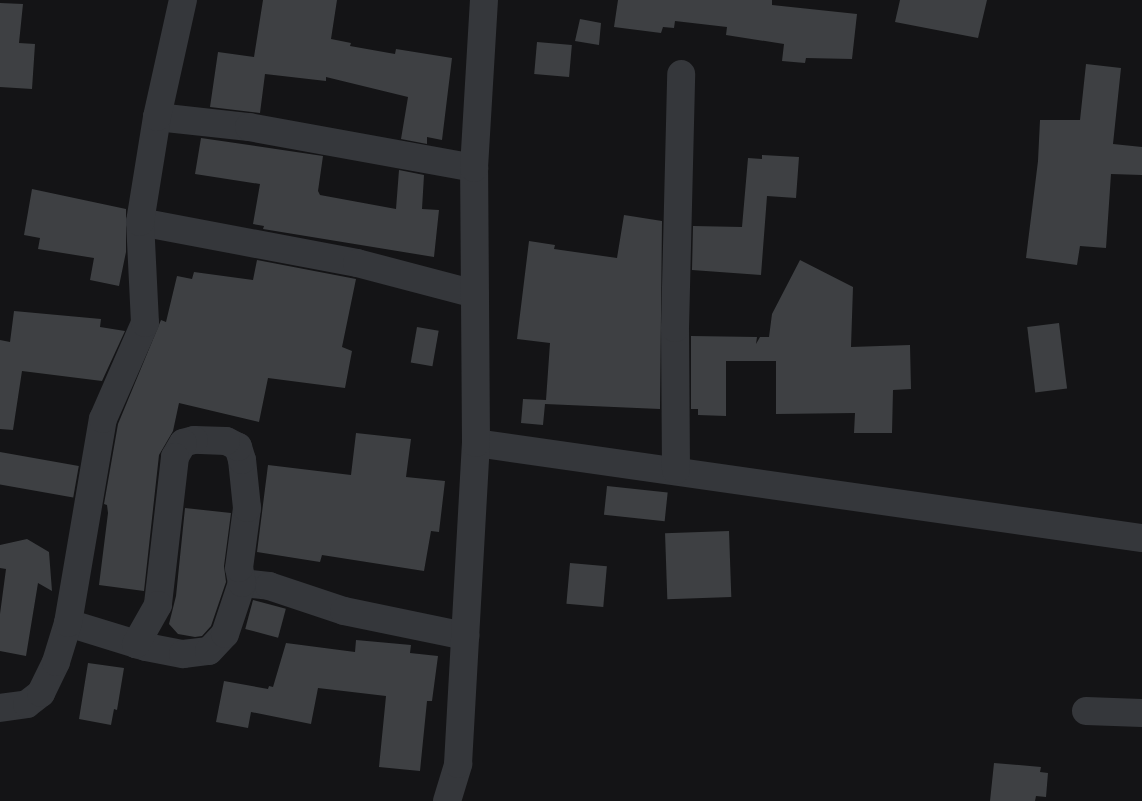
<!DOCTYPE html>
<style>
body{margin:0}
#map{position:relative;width:1142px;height:801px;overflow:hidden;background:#141416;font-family:"Public Sans",sans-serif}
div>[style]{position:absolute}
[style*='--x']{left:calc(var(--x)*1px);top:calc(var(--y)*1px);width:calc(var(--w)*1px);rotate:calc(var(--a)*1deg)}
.building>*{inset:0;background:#3e4043;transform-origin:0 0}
.minor>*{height:28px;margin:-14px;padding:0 14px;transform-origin:14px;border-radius:14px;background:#35373b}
span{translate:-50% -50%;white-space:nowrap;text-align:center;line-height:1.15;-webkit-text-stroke:4px #0f0f11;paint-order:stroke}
</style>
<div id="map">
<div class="building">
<div style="clip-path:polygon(263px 0,337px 0,331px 39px,351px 43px,350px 46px,395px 54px,396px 49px,452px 58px,442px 140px,427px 137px,427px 144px,401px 139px,408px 97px,326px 77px,326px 81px,265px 74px,260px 113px,210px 107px,218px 52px,254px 57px)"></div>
<div style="clip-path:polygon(618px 0,772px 0,772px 5px,857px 14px,852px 59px,806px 58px,805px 63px,782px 61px,784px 44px,726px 35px,727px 27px,675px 21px,674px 28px,663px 27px,661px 33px,614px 27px)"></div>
<div style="clip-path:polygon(900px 0,987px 0,978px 38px,895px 22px)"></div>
<div style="clip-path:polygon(0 3px,23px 4px,19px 43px,35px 44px,32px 89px,0 87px)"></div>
<div style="clip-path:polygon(580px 19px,601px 23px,599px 45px,575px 41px)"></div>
<div style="left:537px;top:42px;width:35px;height:32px;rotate:5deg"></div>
<div style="clip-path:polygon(1086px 64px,1121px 68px,1113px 144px,1142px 147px,1142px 175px,1111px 174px,1106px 248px,1080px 246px,1077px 265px,1026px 258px,1038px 161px,1040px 120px,1080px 120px)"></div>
<div style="clip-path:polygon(201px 138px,323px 156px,318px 191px,320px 195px,396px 209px,399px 170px,424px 175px,422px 209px,439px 210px,434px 257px,263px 229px,264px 226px,253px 224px,260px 184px,195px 174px)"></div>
<div style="clip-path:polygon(762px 155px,799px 157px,796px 198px,767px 196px,761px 275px,692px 270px,693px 226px,742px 227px,748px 158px,762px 159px)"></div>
<div style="clip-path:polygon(32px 189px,126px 209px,126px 252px,119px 286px,90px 280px,94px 258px,38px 249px,40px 238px,24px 235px)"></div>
<div style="clip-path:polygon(624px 215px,662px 221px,660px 409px,545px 404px,543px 425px,521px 423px,523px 399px,546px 400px,550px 343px,517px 339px,529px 241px,555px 245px,554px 249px,617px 258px)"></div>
<div style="clip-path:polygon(257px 260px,356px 279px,342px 347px,352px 351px,345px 388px,268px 378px,259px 422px,179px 403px,173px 431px,159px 455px,144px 591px,99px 585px,108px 513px,107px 505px,104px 504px,118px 424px,161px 320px,166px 322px,177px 276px,192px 279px,194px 272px,253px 280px)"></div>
<div style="clip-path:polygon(800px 260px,853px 287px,851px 347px,910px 345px,911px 389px,893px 390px,892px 433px,854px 433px,855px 413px,776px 414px,776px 361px,726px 361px,726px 416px,698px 415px,698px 409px,691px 409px,691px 336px,757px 337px,756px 344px,760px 337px,769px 337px,772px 314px)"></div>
<div style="clip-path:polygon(14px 311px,101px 319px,100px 327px,125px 331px,102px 381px,22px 371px,13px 430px,0 429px,0 340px,10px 342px)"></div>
<div style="left:1059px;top:323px;width:66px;height:32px;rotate:83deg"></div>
<div style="left:417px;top:327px;width:22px;height:36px;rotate:10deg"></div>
<div style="clip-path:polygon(356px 433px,411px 439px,406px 477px,445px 481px,439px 532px,431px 531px,424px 571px,322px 555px,320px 562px,257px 552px,268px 465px,351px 475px)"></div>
<div style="left:0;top:452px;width:80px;height:32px;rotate:10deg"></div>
<div style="left:607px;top:486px;width:61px;height:29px;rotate:6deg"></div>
<div style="clip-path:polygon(185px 508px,231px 513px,224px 566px,226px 582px,211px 626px,202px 636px,195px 637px,178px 634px,169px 624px,176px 596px)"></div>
<div style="left:729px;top:531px;width:66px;height:64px;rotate:88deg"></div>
<div style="clip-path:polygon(27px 539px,49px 552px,52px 591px,38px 583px,26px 656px,0 651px,0 614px,6px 569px,0 568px,0 545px)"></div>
<div style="left:570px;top:563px;width:37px;height:41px;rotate:5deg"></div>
<div style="left:253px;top:600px;width:34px;height:30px;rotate:15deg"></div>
<div style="clip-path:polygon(356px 640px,411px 645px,410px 653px,438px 656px,432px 701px,427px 701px,420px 771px,379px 767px,386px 696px,318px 688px,311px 724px,251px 712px,248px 728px,216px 722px,224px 681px,268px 689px,269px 686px,273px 687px,286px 643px,355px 652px)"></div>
<div style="clip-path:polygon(88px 663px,124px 668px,117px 710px,114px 709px,111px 725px,79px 719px)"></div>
<div style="clip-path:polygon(994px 763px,1041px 767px,1040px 772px,1048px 773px,1046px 797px,1036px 796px,1035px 801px,990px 801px)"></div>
</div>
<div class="minor">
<div style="--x:157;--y:117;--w:93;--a:6.2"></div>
<div style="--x:249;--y:127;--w:229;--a:10.3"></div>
<div style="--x:140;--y:222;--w:221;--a:10.7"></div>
<div style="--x:357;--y:263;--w:122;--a:14.7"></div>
<div style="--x:476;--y:443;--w:673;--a:8.12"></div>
<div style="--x:676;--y:470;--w:142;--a:-90.4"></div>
<div style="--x:675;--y:328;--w:254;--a:-88.6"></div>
<div style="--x:242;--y:583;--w:27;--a:6"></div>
<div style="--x:269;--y:586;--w:79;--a:18.4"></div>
<div style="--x:344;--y:611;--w:124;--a:11.7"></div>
<div style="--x:68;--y:623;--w:71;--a:17.2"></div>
<div style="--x:136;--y:644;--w:10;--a:17"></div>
<div style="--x:146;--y:647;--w:38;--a:11"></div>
<div style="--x:183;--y:654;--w:26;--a:-7"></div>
<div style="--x:209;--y:651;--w:23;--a:-47"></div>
<div style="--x:225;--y:634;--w:54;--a:-71.6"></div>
<div style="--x:242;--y:583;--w:15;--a:-101"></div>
<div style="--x:239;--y:568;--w:61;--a:-82.4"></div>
<div style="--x:247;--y:508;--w:48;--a:-95.9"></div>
<div style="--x:242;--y:460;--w:14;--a:-107"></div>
<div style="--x:238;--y:447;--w:13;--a:-153"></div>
<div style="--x:226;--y:441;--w:32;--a:-178"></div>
<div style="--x:194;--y:440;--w:11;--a:165"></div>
<div style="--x:183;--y:443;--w:16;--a:120"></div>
<div style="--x:175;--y:457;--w:149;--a:96.6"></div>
<div style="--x:158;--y:605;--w:45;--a:119.4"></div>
<div style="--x:0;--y:708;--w:27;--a:-8"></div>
<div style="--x:27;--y:704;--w:18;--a:-38"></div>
<div style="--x:41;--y:693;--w:34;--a:-64"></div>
<div style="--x:56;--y:662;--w:41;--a:-72.9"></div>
<div style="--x:68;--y:623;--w:207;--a:-80.3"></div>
<div style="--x:103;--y:419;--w:105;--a:-66.4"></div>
<div style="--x:145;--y:323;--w:101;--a:-92.8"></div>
<div style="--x:140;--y:222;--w:106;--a:-80.8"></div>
<div style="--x:157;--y:117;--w:120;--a:-77.5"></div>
<div style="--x:1086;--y:711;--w:56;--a:2"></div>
<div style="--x:447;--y:801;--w:39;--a:-73"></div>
<div style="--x:458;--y:764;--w:322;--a:-86.8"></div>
<div style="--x:476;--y:443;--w:275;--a:-90.4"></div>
<div style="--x:474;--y:168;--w:168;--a:-86.6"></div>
</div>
</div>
